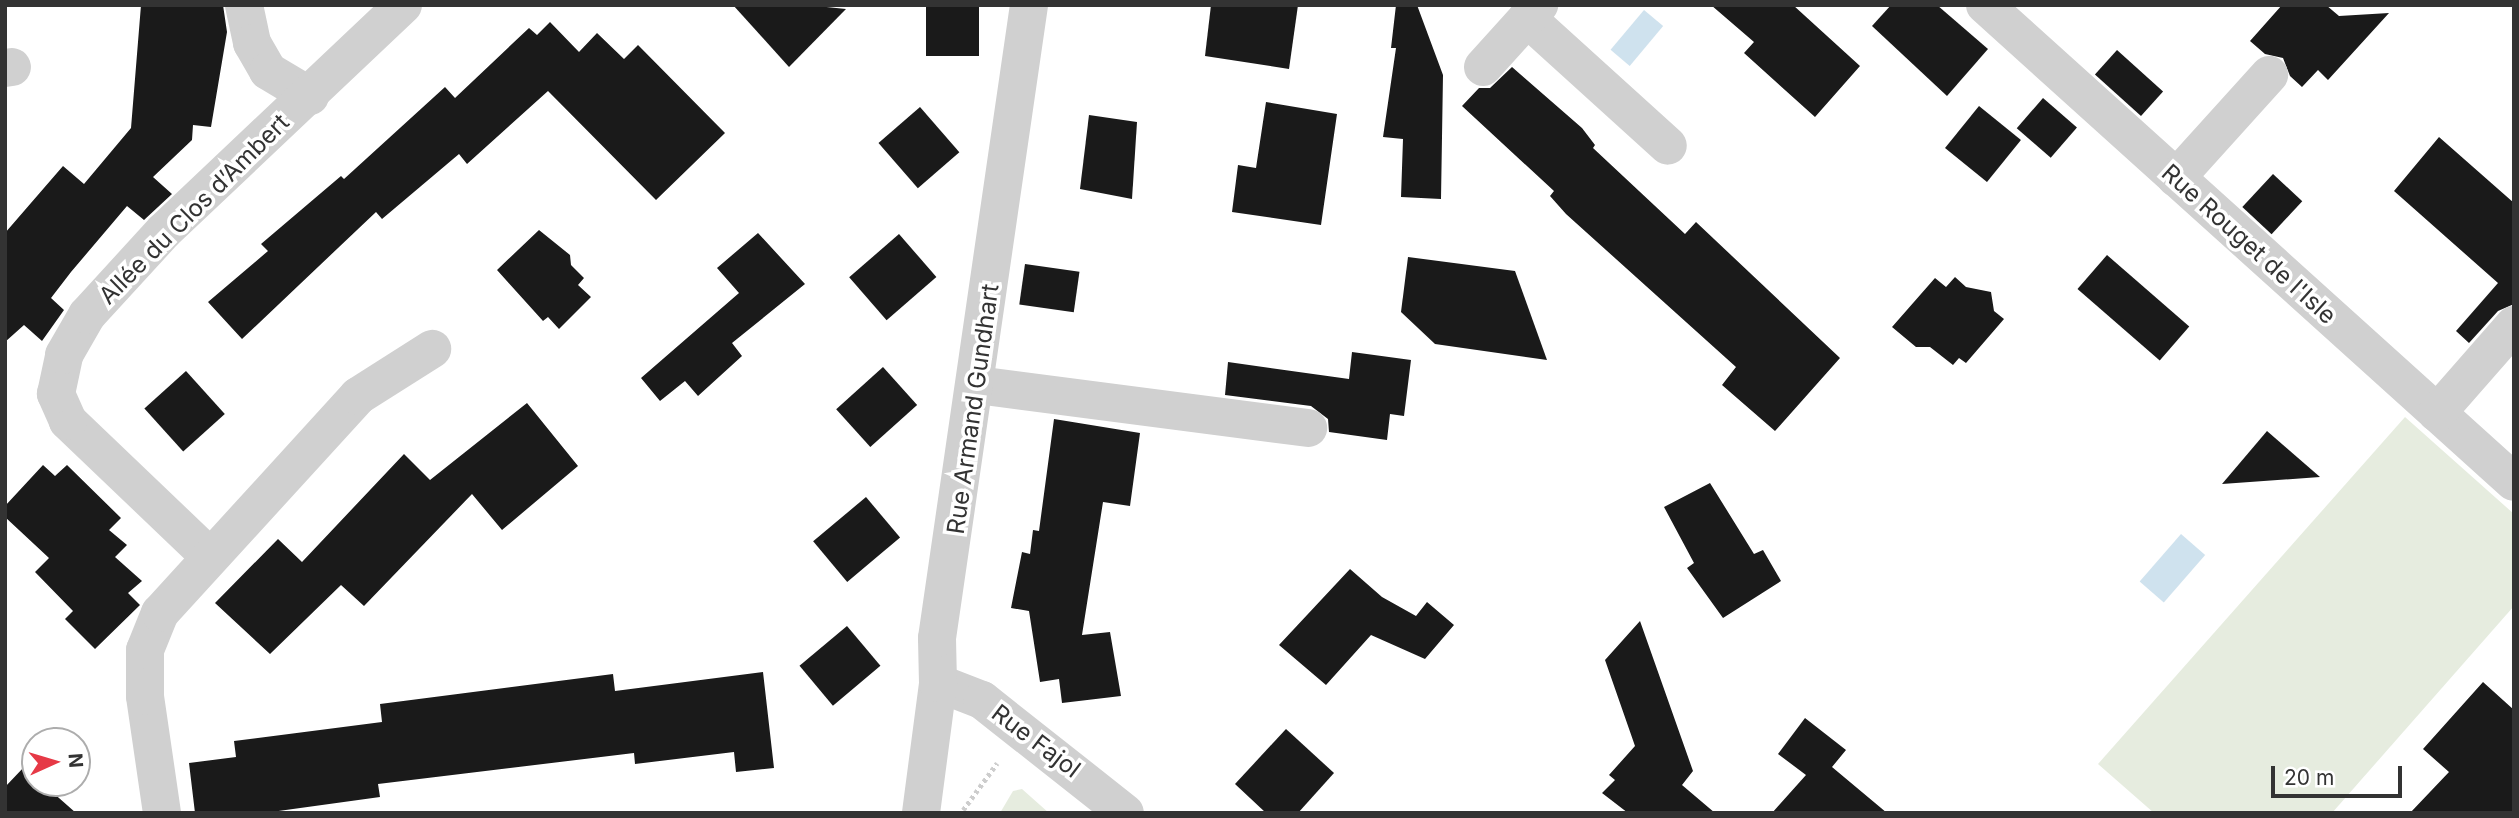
<!DOCTYPE html>
<meta charset="utf-8">
<style>
body{margin:0}
#map{position:relative;width:2519px;height:818px;overflow:hidden;background:#fff;font-family:Inter,sans-serif}
div>[style]{position:absolute}
[style*='--x']{left:calc(var(--x)*1px);top:calc(var(--y)*1px);width:calc(var(--w)*1px);rotate:calc(var(--a)*1deg)}
.green>*{inset:0;background:#e6ecdf}
.water>*{inset:0;background:#cfe2ee;transform-origin:0 0}
.building>*{inset:0;background:#1a1a1a;transform-origin:0 0}
.path>*{height:4.5px;margin-top:-2.25px;transform-origin:0;background:repeating-linear-gradient(90deg,#cdcdcd 0 3.5px,transparent 0 7px)}
.minor>*{height:38px;margin:-19px;padding:0 19px;transform-origin:19px;border-radius:19px;background:#d0d0d0}
span{translate:-50% -50%;white-space:nowrap;text-align:center;line-height:1.15;-webkit-text-stroke:7px #fff;paint-order:stroke}
.street-label{font-size:24px;color:#333}
.frame{position:absolute;inset:0;border:7px solid #333;pointer-events:none}
.north{position:absolute;left:21px;top:727px;width:70px;height:70px;box-sizing:border-box;background:#fff;border:2px solid #adadad;border-radius:50%;rotate:86deg;font-size:19px;font-weight:700;line-height:28px;text-align:center;color:#333}
.north::after{content:'';display:block;margin:auto;width:24px;height:32px;background:#e63946;clip-path:polygon(50% 0,100% 100%,50% 72%,0 100%)}
.scale{position:absolute;left:2271px;top:766px;width:131px;height:32px;box-sizing:border-box;border:4px solid #333;border-top:0;padding-left:9px;font-size:21px;line-height:24px;white-space:nowrap;color:#333;-webkit-text-stroke:5px #fff;paint-order:stroke}
</style>
<div id="map">
<div class="green">
<div style="clip-path:polygon(2405px 417px,2514px 514px,2514px 606px,2332px 813px,2154px 813px,2098px 764px)"></div>
<div style="clip-path:polygon(1022px 789px,1049px 813px,1000px 813px,1013px 791px)"></div>
</div>
<div class="water">
<div style="left:1644px;top:10px;width:25px;height:52px;rotate:40deg"></div>
<div style="left:2181px;top:534px;width:32px;height:63px;rotate:41deg"></div>
</div>
<div class="building">
<div style="clip-path:polygon(141px 5px,223px 5px,227px 32px,211px 127px,193px 125px,192px 140px,153px 177px,172px 194px,144px 220px,127px 206px,71px 272px,51px 298px,64px 310px,42px 341px,24px 325px,5px 342px,5px 233px,63px 166px,84px 184px,131px 128px)"></div>
<div style="clip-path:polygon(733px 5px,807px 5px,846px 9px,789px 67px)"></div>
<div style="left:926px;top:5px;width:53px;height:51px"></div>
<div style="clip-path:polygon(1211px 5px,1298px 5px,1289px 69px,1205px 56px)"></div>
<div style="clip-path:polygon(1396px 5px,1417px 5px,1443px 75px,1441px 199px,1401px 197px,1403px 139px,1383px 137px,1396px 48px,1391px 48px)"></div>
<div style="clip-path:polygon(1711px 5px,1793px 5px,1860px 66px,1815px 117px,1744px 53px,1754px 42px)"></div>
<div style="clip-path:polygon(1891px 5px,1937px 5px,1988px 49px,1947px 96px,1872px 26px)"></div>
<div style="clip-path:polygon(2282px 5px,2326px 5px,2339px 16px,2389px 13px,2328px 80px,2318px 70px,2302px 87px,2290px 76px,2283px 58px,2265px 54px,2250px 41px)"></div>
<div style="clip-path:polygon(550px 22px,579px 52px,597px 33px,624px 59px,638px 45px,725px 133px,656px 200px,548px 91px,467px 164px,459px 154px,382px 219px,376px 212px,242px 339px,208px 302px,268px 251px,261px 244px,341px 176px,344px 179px,445px 87px,455px 98px,529px 28px,537px 35px)"></div>
<div style="left:2117px;top:50px;width:62px;height:33px;rotate:42deg"></div>
<div style="clip-path:polygon(1512px 67px,1582px 128px,1595px 145px,1593px 148px,1685px 234px,1696px 222px,1840px 358px,1775px 431px,1722px 385px,1736px 367px,1566px 214px,1550px 196px,1554px 191px,1462px 106px,1479px 88px,1490px 88px)"></div>
<div style="left:2043px;top:98px;width:45px;height:40px;rotate:41deg"></div>
<div style="clip-path:polygon(1266px 102px,1337px 114px,1321px 225px,1232px 212px,1238px 165px,1256px 168px)"></div>
<div style="left:1979px;top:106px;width:54px;height:54px;rotate:39deg"></div>
<div style="left:920px;top:107px;width:60px;height:55px;rotate:49deg"></div>
<div style="clip-path:polygon(1089px 115px,1137px 122px,1132px 199px,1080px 189px)"></div>
<div style="clip-path:polygon(2439px 137px,2514px 203px,2514px 304px,2498px 311px,2469px 343px,2456px 331px,2498px 283px,2394px 191px)"></div>
<div style="left:2273px;top:174px;width:40px;height:45px;rotate:43deg"></div>
<div style="clip-path:polygon(539px 230px,570px 255px,571px 265px,584px 278px,578px 285px,591px 297px,559px 329px,548px 317px,543px 321px,497px 270px)"></div>
<div style="clip-path:polygon(758px 233px,805px 284px,732px 343px,742px 356px,698px 396px,685px 381px,660px 401px,641px 378px,739px 293px,717px 268px)"></div>
<div style="left:899px;top:234px;width:57px;height:66px;rotate:49deg"></div>
<div style="left:2107px;top:255px;width:109px;height:45px;rotate:41deg"></div>
<div style="clip-path:polygon(1408px 257px,1515px 271px,1547px 360px,1435px 344px,1401px 312px)"></div>
<div style="left:1025px;top:264px;width:55px;height:41px;rotate:8deg"></div>
<div style="clip-path:polygon(1955px 277px,1966px 287px,1991px 292px,1994px 311px,2004px 319px,1966px 363px,1959px 358px,1953px 365px,1930px 347px,1916px 347px,1892px 327px,1935px 278px,1946px 287px)"></div>
<div style="clip-path:polygon(1352px 352px,1411px 360px,1404px 416px,1390px 414px,1387px 440px,1329px 432px,1328px 419px,1311px 406px,1225px 395px,1228px 362px,1349px 379px)"></div>
<div style="left:883px;top:367px;width:51px;height:63px;rotate:48deg"></div>
<div style="left:186px;top:371px;width:58px;height:56px;rotate:48deg"></div>
<div style="clip-path:polygon(527px 403px,578px 466px,502px 530px,472px 494px,364px 606px,341px 585px,270px 654px,215px 603px,278px 539px,302px 562px,404px 454px,430px 480px)"></div>
<div style="clip-path:polygon(1054px 419px,1140px 433px,1130px 506px,1103px 502px,1082px 635px,1110px 632px,1121px 696px,1062px 703px,1059px 679px,1040px 682px,1029px 611px,1011px 608px,1022px 552px,1030px 554px,1033px 530px,1039px 531px)"></div>
<div style="clip-path:polygon(2267px 431px,2320px 477px,2222px 484px)"></div>
<div style="clip-path:polygon(43px 465px,55px 476px,67px 465px,121px 518px,109px 530px,127px 545px,115px 557px,142px 581px,128px 593px,140px 605px,95px 649px,65px 619px,73px 611px,35px 572px,49px 558px,5px 517px,5px 506px)"></div>
<div style="clip-path:polygon(1710px 483px,1754px 554px,1763px 550px,1781px 581px,1723px 618px,1687px 568px,1694px 563px,1664px 507px)"></div>
<div style="left:866px;top:497px;width:53px;height:69px;rotate:50deg"></div>
<div style="clip-path:polygon(1350px 569px,1382px 597px,1416px 616px,1427px 602px,1454px 625px,1425px 659px,1371px 635px,1326px 685px,1279px 645px)"></div>
<div style="clip-path:polygon(1640px 621px,1693px 771px,1682px 785px,1715px 813px,1628px 813px,1602px 793px,1615px 780px,1609px 775px,1635px 746px,1605px 660px)"></div>
<div style="left:847px;top:626px;width:52px;height:62px;rotate:50deg"></div>
<div style="clip-path:polygon(763px 672px,774px 768px,736px 772px,734px 752px,635px 764px,634px 753px,378px 784px,380px 797px,264px 813px,195px 813px,189px 763px,236px 757px,234px 741px,382px 722px,380px 704px,613px 674px,615px 691px)"></div>
<div style="clip-path:polygon(2483px 682px,2514px 710px,2514px 813px,2410px 813px,2449px 772px,2423px 749px)"></div>
<div style="clip-path:polygon(1805px 718px,1846px 750px,1832px 767px,1887px 813px,1772px 813px,1806px 775px,1778px 754px)"></div>
<div style="clip-path:polygon(1286px 729px,1334px 773px,1298px 813px,1266px 813px,1235px 784px)"></div>
<div style="clip-path:polygon(24px 767px,35px 777px,35px 783px,42px 783px,76px 813px,5px 813px,5px 787px)"></div>
</div>
<div class="path">
<div style="--x:963;--y:810;--w:58;--a:-54.1"></div>
</div>
<div class="minor">
<div style="--x:244;--y:5;--w:39;--a:78"></div>
<div style="--x:252;--y:43;--w:32;--a:60"></div>
<div style="--x:268;--y:71;--w:49;--a:30.8"></div>
<div style="--x:1985;--y:5;--w:712;--a:42.04"></div>
<div style="--x:1527;--y:18;--w:190;--a:42.2"></div>
<div style="--x:1483;--y:67;--w:84;--a:-47.9"></div>
<div style="--x:5;--y:68;--w:7;--a:-8"></div>
<div style="--x:2176;--y:178;--w:139;--a:-47.9"></div>
<div style="--x:977;--y:385;--w:334;--a:7.4"></div>
<div style="--x:2437;--y:413;--w:117;--a:-48.8"></div>
<div style="--x:208;--y:555;--w:194;--a:-136.3"></div>
<div style="--x:68;--y:421;--w:30;--a:-114"></div>
<div style="--x:56;--y:394;--w:40;--a:-78"></div>
<div style="--x:64;--y:355;--w:46;--a:-60.1"></div>
<div style="--x:87;--y:315;--w:114;--a:-47.5"></div>
<div style="--x:164;--y:231;--w:329;--a:-43.4"></div>
<div style="--x:938;--y:683;--w:47;--a:21.1"></div>
<div style="--x:982;--y:700;--w:182;--a:38.3"></div>
<div style="--x:162;--y:813;--w:118;--a:-98.3"></div>
<div style="--x:145;--y:696;--w:46;--a:-90"></div>
<div style="--x:145;--y:650;--w:40;--a:-68"></div>
<div style="--x:160;--y:613;--w:294;--a:-47.6"></div>
<div style="--x:358;--y:396;--w:88;--a:-32.4"></div>
<div style="--x:921;--y:813;--w:131;--a:-82.5"></div>
<div style="--x:938;--y:683;--w:45;--a:-91.3"></div>
<div style="--x:937;--y:638;--w:640;--a:-81.73"></div>
</div>
<div class="street-label">
<span style="left:194px;top:209px;rotate:-45deg">Allée du Clos d’Ambert</span>
<span style="left:2249px;top:244px;rotate:42deg">Rue Rouget de l'Isle</span>
<span style="left:973px;top:409px;rotate:-82deg">Rue Armand Gundhart</span>
<span style="left:1036px;top:741px;rotate:37deg">Rue Fajol</span>
</div>
<div class="frame"></div>
<div class="north">N</div>
<div class="scale">20 m</div>
</div>
